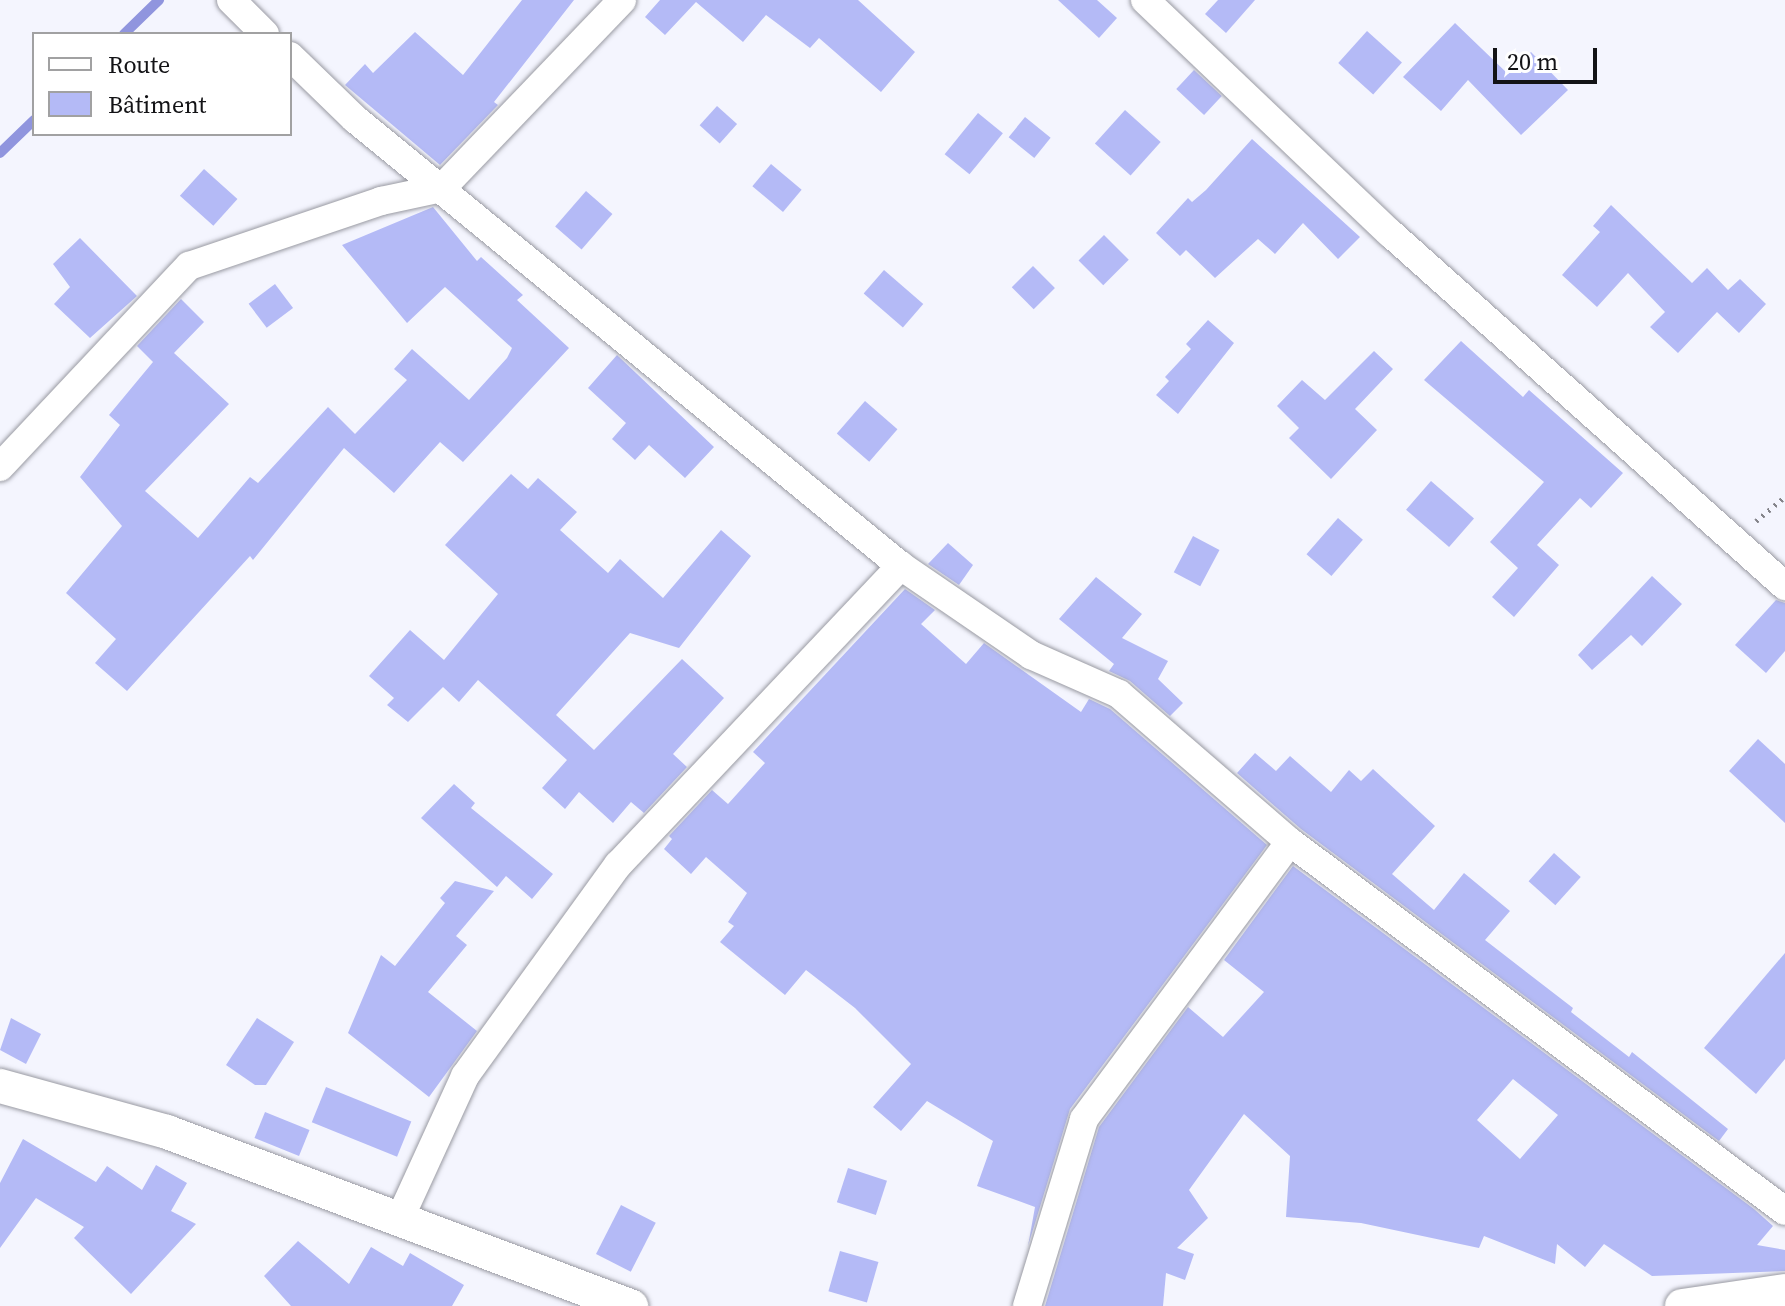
<!DOCTYPE html>
<meta charset="utf-8">
<style>
body{margin:0}
#map{position:relative;width:1785px;height:1306px;overflow:hidden;background:#f4f5fe;font-family:"Source Serif 4",serif}
div>[style]{position:absolute}
[style*='--x']{left:calc(var(--x)*1px);top:calc(var(--y)*1px);width:calc(var(--w)*1px);rotate:calc(var(--a)*1deg)}
.stream>*{height:10px;margin:-5px;padding:0 5px;transform-origin:5px;border-radius:5px;background:#9095de}
.building>*{inset:0;background:#b4baf6;transform-origin:0 0}
.path>*{height:5px;margin-top:-2.5px;transform-origin:0;background:repeating-linear-gradient(90deg,#84848a 0 2px,transparent 0 8px)}
.roads{filter:drop-shadow(0 0 2px #999aa2) drop-shadow(0 0 2px #999aa2)}
.minor>*{height:28px;margin:-14px;padding:0 14px;transform-origin:14px;border-radius:14px;background:#fff}
.tertiary>*{height:34px;margin:-17px;padding:0 17px;transform-origin:17px;border-radius:17px;background:#fff}
span{translate:-50% -50%;white-space:nowrap;text-align:center;line-height:1.15;-webkit-text-stroke:6px #fff;paint-order:stroke}
.legend{position:absolute;left:32px;top:32px;width:260px;height:104px;box-sizing:border-box;background:#fff;border:2px solid #a1a1a2;margin:0;padding:10px 14px;list-style:none;font-size:24px;color:#131316}
.legend li{display:flex;align-items:center;gap:16px;height:40px}
.legend b{width:40px;border:2px solid #a1a1a2}
.scale{position:absolute;left:1493px;top:48px;width:104px;height:36px;box-sizing:border-box;border:4px solid #131316;border-top:0;padding-left:10px;font-size:24px;line-height:28px;white-space:nowrap;color:#131316;-webkit-text-stroke:6px #fff;paint-order:stroke}
</style>
<div id="map">
<div class="stream">
<div style="--x:124;--y:34;--w:49;--a:-44.2"></div>
<div style="--x:0;--y:153;--w:47;--a:-44.1"></div>
</div>
<div class="building">
<div style="clip-path:polygon(522px 0,574px 0,494px 102px,498px 105px,440px 165px,345px 85px,365px 64px,373px 73px,415px 32px,463px 75px)"></div>
<div style="clip-path:polygon(660px 0,858px 0,915px 52px,881px 92px,819px 38px,810px 48px,766px 15px,743px 42px,696px 2px,665px 35px,645px 17px)"></div>
<div style="clip-path:polygon(1058px 0,1097px 0,1117px 18px,1099px 38px)"></div>
<div style="clip-path:polygon(1218px 0,1255px 0,1226px 33px,1205px 14px)"></div>
<div style="clip-path:polygon(1455px 23px,1508px 74px,1531px 52px,1568px 90px,1521px 135px,1468px 80px,1441px 111px,1403px 77px)"></div>
<div style="left:1367px;top:31px;width:47px;height:43px;rotate:42deg"></div>
<div style="left:1194px;top:70px;width:38px;height:26px;rotate:43deg"></div>
<div style="left:717px;top:106px;width:27px;height:26px;rotate:42deg"></div>
<div style="left:1125px;top:110px;width:48px;height:45px;rotate:42deg"></div>
<div style="left:978px;top:113px;width:32px;height:53px;rotate:39deg"></div>
<div style="left:1025px;top:117px;width:33px;height:26px;rotate:39deg"></div>
<div style="clip-path:polygon(1252px 139px,1360px 237px,1338px 259px,1303px 223px,1275px 254px,1258px 239px,1215px 278px,1186px 250px,1180px 256px,1156px 233px,1188px 198px,1192px 202px,1206px 190px)"></div>
<div style="left:771px;top:164px;width:40px;height:29px;rotate:40deg"></div>
<div style="left:204px;top:169px;width:45px;height:36px;rotate:42deg"></div>
<div style="left:586px;top:191px;width:35px;height:47px;rotate:41deg"></div>
<div style="clip-path:polygon(1611px 205px,1692px 283px,1707px 268px,1728px 290px,1740px 279px,1766px 304px,1739px 333px,1717px 312px,1678px 353px,1650px 327px,1665px 312px,1628px 273px,1597px 307px,1562px 275px,1600px 232px,1593px 226px)"></div>
<div style="clip-path:polygon(433px 207px,477px 261px,481px 257px,523px 295px,517px 300px,569px 348px,463px 462px,440px 442px,394px 493px,344px 448px,253px 560px,250px 556px,127px 691px,95px 663px,116px 639px,66px 593px,122px 526px,80px 477px,120px 425px,109px 415px,153px 362px,137px 346px,181px 299px,204px 322px,174px 353px,229px 404px,145px 491px,198px 538px,250px 477px,258px 483px,328px 407px,355px 434px,407px 380px,394px 369px,412px 349px,469px 400px,507px 358px,512px 348px,445px 287px,407px 323px,342px 245px)"></div>
<div style="left:1104px;top:235px;width:35px;height:36px;rotate:45deg"></div>
<div style="clip-path:polygon(80px 238px,137px 296px,90px 338px,54px 304px,70px 287px,53px 264px)"></div>
<div style="left:1033px;top:266px;width:31px;height:30px;rotate:45deg"></div>
<div style="left:884px;top:270px;width:52px;height:31px;rotate:41deg"></div>
<div style="left:275px;top:284px;width:30px;height:33px;rotate:53deg"></div>
<div style="clip-path:polygon(1208px 320px,1234px 343px,1178px 414px,1156px 395px,1169px 381px,1165px 377px,1191px 349px,1186px 344px)"></div>
<div style="clip-path:polygon(1461px 341px,1523px 397px,1529px 390px,1623px 473px,1591px 508px,1580px 498px,1537px 545px,1559px 565px,1514px 617px,1492px 597px,1518px 568px,1490px 542px,1544px 482px,1424px 380px)"></div>
<div style="clip-path:polygon(1374px 351px,1393px 369px,1355px 409px,1377px 430px,1331px 479px,1289px 438px,1299px 428px,1277px 406px,1302px 380px,1325px 400px)"></div>
<div style="clip-path:polygon(617px 355px,714px 447px,685px 478px,649px 445px,635px 460px,612px 439px,626px 423px,588px 388px)"></div>
<div style="left:865px;top:401px;width:43px;height:43px;rotate:41deg"></div>
<div style="clip-path:polygon(511px 474px,528px 489px,538px 478px,577px 512px,560px 530px,608px 573px,620px 559px,663px 598px,721px 530px,751px 556px,679px 648px,630px 633px,556px 715px,594px 750px,682px 659px,724px 698px,673px 754px,687px 767px,644px 813px,631px 802px,613px 823px,579px 792px,565px 809px,542px 788px,567px 760px,478px 680px,459px 702px,443px 687px,408px 722px,387px 705px,394px 698px,369px 676px,410px 630px,444px 660px,498px 594px,445px 545px)"></div>
<div style="left:1431px;top:481px;width:57px;height:38px;rotate:41deg"></div>
<div style="left:1338px;top:518px;width:33px;height:48px;rotate:41deg"></div>
<div style="left:1193px;top:536px;width:30px;height:41px;rotate:28deg"></div>
<div style="clip-path:polygon(948px 543px,973px 565px,959px 585px,928px 564px)"></div>
<div style="clip-path:polygon(1652px 576px,1682px 604px,1642px 646px,1631px 635px,1592px 670px,1578px 655px)"></div>
<div style="clip-path:polygon(1096px 577px,1142px 614px,1122px 638px,1168px 661px,1158px 679px,1183px 703px,1170px 716px,1130px 681px,1109px 671px,1114px 664px,1059px 619px)"></div>
<div style="clip-path:polygon(905px 589px,935px 610px,921px 624px,966px 664px,984px 643px,1081px 712px,1089px 699px,1110px 709px,1267px 845px,1070px 1109px,1028px 1246px,1035px 1207px,977px 1186px,993px 1141px,927px 1101px,901px 1131px,873px 1107px,911px 1064px,855px 1008px,806px 970px,785px 995px,720px 942px,734px 926px,728px 922px,747px 893px,706px 857px,691px 874px,664px 849px,672px 839px,669px 836px,712px 790px,728px 804px,765px 763px,753px 752px)"></div>
<div style="clip-path:polygon(1776px 600px,1785px 603px,1785px 651px,1766px 673px,1735px 645px)"></div>
<div style="clip-path:polygon(1758px 739px,1785px 764px,1785px 823px,1729px 771px)"></div>
<div style="clip-path:polygon(1255px 753px,1276px 771px,1290px 756px,1331px 792px,1349px 770px,1361px 781px,1373px 769px,1435px 826px,1392px 874px,1434px 910px,1464px 873px,1510px 911px,1485px 940px,1573px 1008px,1571px 1012px,1629px 1057px,1632px 1052px,1728px 1129px,1719px 1141px,1301px 829px,1237px 773px)"></div>
<div style="clip-path:polygon(454px 784px,475px 803px,471px 808px,553px 874px,532px 899px,506px 876px,497px 887px,421px 818px)"></div>
<div style="left:1554px;top:853px;width:36px;height:38px;rotate:42deg"></div>
<div style="clip-path:polygon(evenodd,1293px 866px,1754px 1209px,1773px 1226px,1757px 1245px,1785px 1250px,1785px 1271px,1652px 1276px,1604px 1244px,1585px 1267px,1557px 1244px,1555px 1264px,1484px 1236px,1479px 1248px,1361px 1223px,1286px 1217px,1290px 1156px,1244px 1114px,1189px 1190px,1208px 1218px,1177px 1248px,1194px 1254px,1185px 1280px,1166px 1273px,1163px 1306px,1045px 1306px,1099px 1127px,1188px 1007px,1223px 1037px,1264px 992px,1224px 960px,1293px 866px,1513px 1079px,1558px 1115px,1520px 1159px,1477px 1120px,1513px 1079px)"></div>
<div style="clip-path:polygon(455px 881px,494px 891px,456px 936px,467px 945px,428px 992px,477px 1031px,429px 1097px,348px 1033px,381px 955px,395px 966px,445px 903px,440px 898px)"></div>
<div style="clip-path:polygon(1785px 953px,1785px 1059px,1756px 1094px,1704px 1048px)"></div>
<div style="clip-path:polygon(11px 1018px,41px 1034px,26px 1064px,0 1050px)"></div>
<div style="clip-path:polygon(257px 1018px,294px 1042px,266px 1085px,255px 1085px,226px 1065px)"></div>
<div style="left:326px;top:1087px;width:92px;height:38px;rotate:22deg"></div>
<div style="left:265px;top:1112px;width:48px;height:28px;rotate:22deg"></div>
<div style="clip-path:polygon(23px 1139px,96px 1182px,107px 1166px,142px 1190px,156px 1165px,187px 1183px,171px 1211px,196px 1224px,131px 1294px,74px 1238px,84px 1227px,36px 1198px,0 1248px,0 1183px)"></div>
<div style="left:848px;top:1168px;width:41px;height:36px;rotate:18deg"></div>
<div style="left:621px;top:1205px;width:39px;height:55px;rotate:27deg"></div>
<div style="clip-path:polygon(298px 1241px,349px 1284px,371px 1247px,403px 1266px,410px 1253px,464px 1285px,452px 1306px,291px 1306px,264px 1276px)"></div>
<div style="left:840px;top:1251px;width:40px;height:42px;rotate:16deg"></div>
</div>
<div class="path">
<div style="--x:1756;--y:521;--w:38;--a:-40"></div>
</div>
<div class="roads">
<div class="minor">
<div style="--x:231;--y:0;--w:48;--a:45"></div>
<div style="--x:1145;--y:0;--w:338;--a:43.6"></div>
<div style="--x:1390;--y:233;--w:530;--a:41.79"></div>
<div style="--x:290;--y:56;--w:91;--a:44.1"></div>
<div style="--x:355;--y:119;--w:706;--a:39.31"></div>
<div style="--x:0;--y:467;--w:276;--a:-46.8"></div>
<div style="--x:189;--y:266;--w:203;--a:-18.7"></div>
<div style="--x:381;--y:201;--w:62;--a:-12"></div>
<div style="--x:442;--y:188;--w:260;--a:-46.2"></div>
<div style="--x:401;--y:1216;--w:154;--a:-65.4"></div>
<div style="--x:465;--y:1076;--w:261;--a:-54.1"></div>
<div style="--x:618;--y:865;--w:412;--a:-46.6"></div>
<div style="--x:901;--y:566;--w:158;--a:34.4"></div>
<div style="--x:1031;--y:655;--w:96;--a:23.9"></div>
<div style="--x:1119;--y:694;--w:226;--a:40.9"></div>
<div style="--x:1290;--y:842;--w:617;--a:36.7"></div>
<div style="--x:1027;--y:1306;--w:195;--a:-73"></div>
<div style="--x:1084;--y:1119;--w:345;--a:-53.4"></div>
</div>
<div class="tertiary">
<div style="--x:0;--y:1086;--w:173;--a:15.4"></div>
<div style="--x:167;--y:1132;--w:496;--a:20.6"></div>
<div style="--x:1682;--y:1306;--w:104;--a:-8.3"></div>
</div>
</div>
<ul class="legend">
<li><b style="height:10px;background:#fff"></b>Route</li>
<li><b style="height:22px;background:#b4baf6"></b>Bâtiment</li>
</ul>
<div class="scale">20 m</div>
</div>
